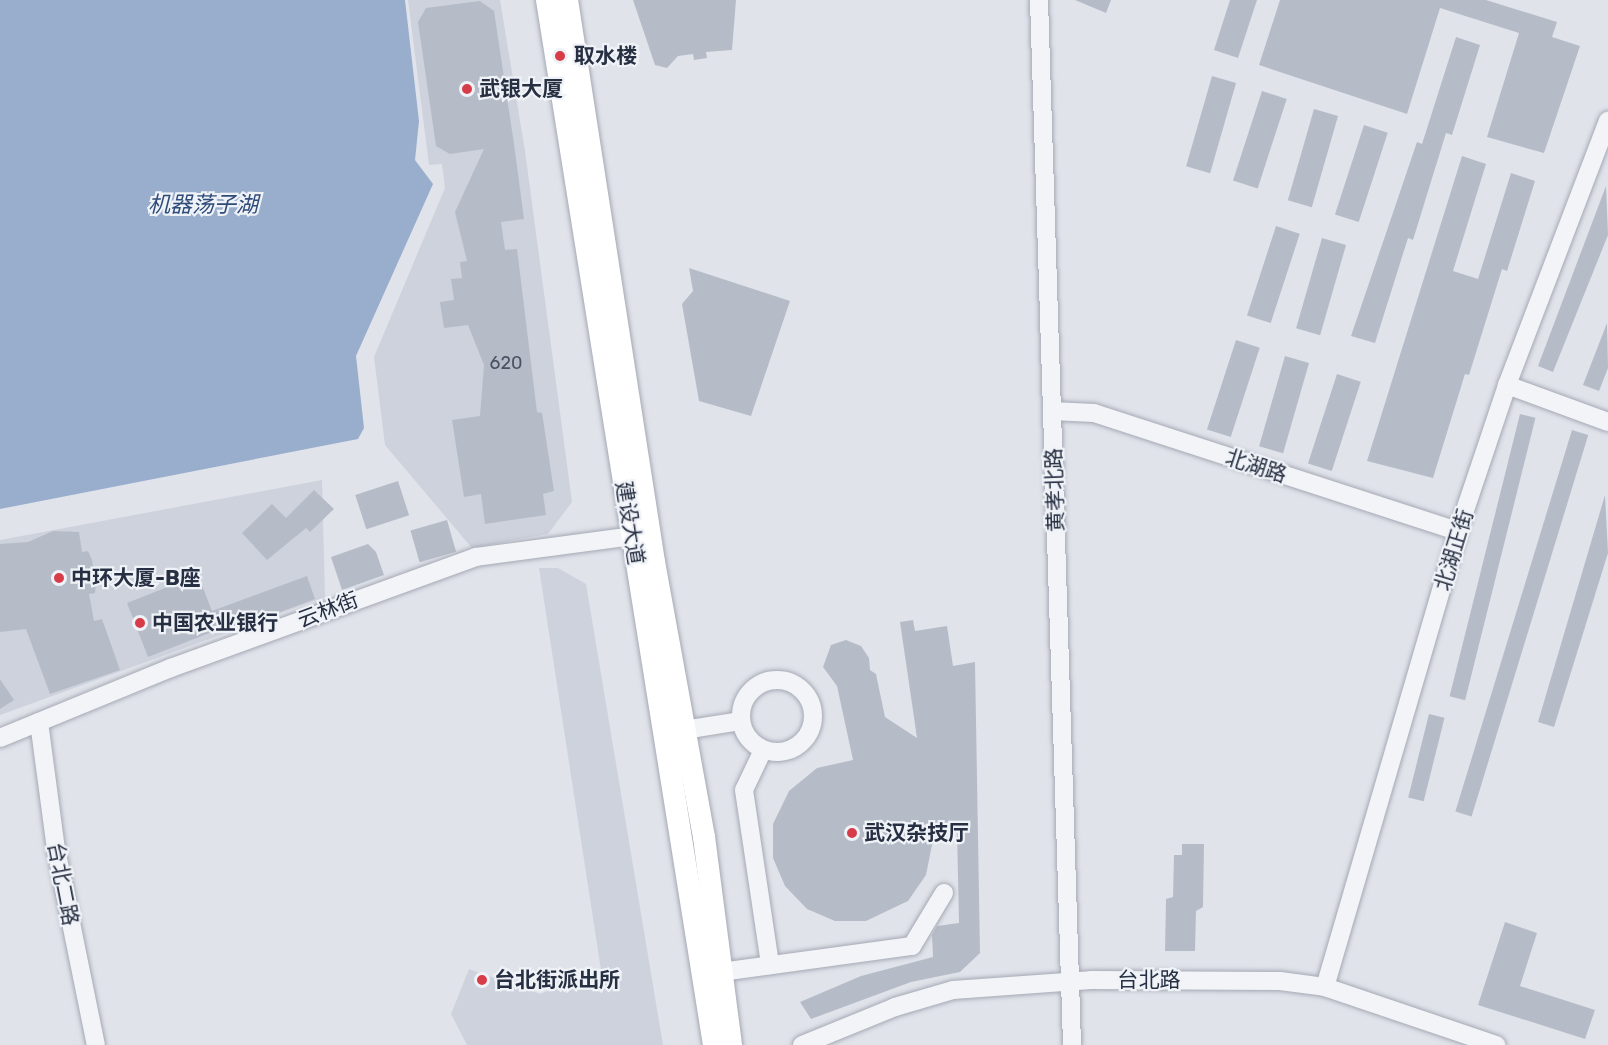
<!DOCTYPE html>
<meta charset="utf-8">
<style>
body{margin:0}
#map{position:relative;width:1608px;height:1045px;overflow:hidden;background:#e0e3ea;font-family:Rubik,"Noto Sans SC",sans-serif}
div>[style]{position:absolute}
[style*='--x']{left:calc(var(--x)*1px);top:calc(var(--y)*1px);width:calc(var(--w)*1px);rotate:calc(var(--a)*1deg)}
.built>*{inset:0;background:#cdd2dc}
.water>*{inset:0;background:#98aecc}
.building>*{inset:0;background:#b6bcc7;transform-origin:0 0}
.roads{filter:drop-shadow(0 0 2px #a5a9b4) drop-shadow(0 0 2px #a5a9b4)}
.minor>*{height:18px;margin:-9px;padding:0 9px;transform-origin:9px;border-radius:9px;background:#f3f4f8}
.minor>.ring{margin:-9px;padding:0;box-sizing:content-box;background:none;border:18px solid #f3f4f8;border-radius:50%}
.major>*{height:22px;margin:-11px;padding:0 11px;transform-origin:11px;border-radius:11px;background:#fff}
.dots>*{width:16px;height:16px;translate:-50% -50%;box-sizing:border-box;border:3px solid #eff2f7;border-radius:50%}
span{translate:-50% -50%;white-space:nowrap;text-align:center;line-height:1.15;-webkit-text-stroke:4.5px #eff2f7;paint-order:stroke}
.number-label{font-size:18px;color:#4b5263}
.number-label span{-webkit-text-stroke-width:0}
.poi-label{font-size:21px;color:#272f42;font-weight:700}
.left{translate:0 -50%;text-align:left}
.street-label{font-size:21px;color:#272f42}
.water-label{font-size:22px;color:#2e4b79;font-style:italic}
</style>
<div id="map">
<div class="built">
<div style="clip-path:polygon(408px 0,500px 0,525px 151px,572px 502px,548px 534px,472px 548px,385px 445px,374px 357px,445px 188px,442px 164px,429px 165px)"></div>
<div style="clip-path:polygon(322px 480px,325px 597px,0 715px,0 540px)"></div>
<div style="clip-path:polygon(539px 568px,558px 568px,586px 584px,663px 1045px,467px 1045px,451px 1014px,469px 969px,540px 994px,601px 970px)"></div>
</div>
<div class="water">
<div style="clip-path:polygon(0 0,405px 0,419px 121px,415px 160px,433px 184px,356px 356px,364px 428px,358px 439px,0 509px)"></div>
</div>
<div class="building">
<div style="clip-path:polygon(633px 0,736px 0,732px 50px,706px 52px,707px 58px,694px 60px,693px 54px,678px 56px,667px 68px,655px 65px)"></div>
<div style="clip-path:polygon(1075px 0,1111px 0,1106px 13px)"></div>
<div style="clip-path:polygon(1230px 0,1257px 0,1238px 58px,1214px 50px)"></div>
<div style="clip-path:polygon(1280px 0,1486px 0,1557px 22px,1552px 37px,1580px 46px,1544px 153px,1487px 137px,1519px 33px,1440px 8px,1407px 114px,1259px 65px)"></div>
<div style="clip-path:polygon(480px 1px,494px 11px,514px 144px,524px 219px,501px 222px,505px 250px,517px 249px,537px 412px,542px 413px,554px 491px,543px 494px,546px 515px,485px 524px,481px 494px,464px 497px,452px 420px,480px 416px,484px 365px,468px 325px,444px 328px,440px 302px,454px 300px,451px 279px,462px 278px,460px 262px,467px 261px,455px 212px,484px 149px,450px 154px,436px 146px,418px 22px,426px 8px)"></div>
<div style="clip-path:polygon(1456px 37px,1480px 45px,1452px 135px,1446px 133px,1413px 240px,1408px 238px,1375px 343px,1351px 336px,1417px 142px,1422px 144px)"></div>
<div style="left:1212px;top:76px;width:25px;height:94px;rotate:16deg"></div>
<div style="left:1262px;top:91px;width:26px;height:94px;rotate:18deg"></div>
<div style="left:1314px;top:109px;width:25px;height:95px;rotate:16deg"></div>
<div style="left:1364px;top:125px;width:25px;height:94px;rotate:18deg"></div>
<div style="clip-path:polygon(1462px 156px,1486px 164px,1453px 271px,1478px 279px,1511px 173px,1535px 181px,1507px 271px,1502px 269px,1469px 375px,1465px 374px,1433px 478px,1367px 461px)"></div>
<div style="clip-path:polygon(1606px 186px,1608px 235px,1553px 372px,1538px 366px)"></div>
<div style="left:1276px;top:226px;width:25px;height:94px;rotate:18deg"></div>
<div style="left:1322px;top:238px;width:25px;height:94px;rotate:16deg"></div>
<div style="clip-path:polygon(689px 268px,790px 301px,751px 416px,699px 401px,682px 304px,693px 291px)"></div>
<div style="clip-path:polygon(1607px 323px,1608px 368px,1599px 391px,1583px 385px)"></div>
<div style="left:1236px;top:340px;width:25px;height:94px;rotate:18deg"></div>
<div style="left:1285px;top:356px;width:25px;height:94px;rotate:16deg"></div>
<div style="left:1337px;top:374px;width:25px;height:94px;rotate:18deg"></div>
<div style="left:1520px;top:414px;width:16px;height:291px;rotate:14deg"></div>
<div style="left:1572px;top:430px;width:17px;height:399px;rotate:17deg"></div>
<div style="left:398px;top:481px;width:36px;height:45px;rotate:72deg"></div>
<div style="clip-path:polygon(314px 490px,334px 509px,310px 532px,306px 528px,267px 560px,242px 533px,272px 504px,286px 518px)"></div>
<div style="clip-path:polygon(1605px 495px,1608px 553px,1554px 727px,1538px 722px)"></div>
<div style="left:447px;top:520px;width:33px;height:38px;rotate:74deg"></div>
<div style="clip-path:polygon(53px 531px,79px 532px,82px 552px,88px 551px,92px 560px,96px 582px,95px 593px,89px 594px,94px 621px,102px 619px,120px 670px,50px 694px,26px 629px,0 632px,0 544px,28px 542px)"></div>
<div style="clip-path:polygon(368px 544px,376px 552px,384px 575px,342px 590px,331px 557px)"></div>
<div style="clip-path:polygon(198px 575px,212px 611px,307px 576px,315px 599px,232px 630px,230px 625px,148px 657px,127px 603px)"></div>
<div style="clip-path:polygon(913px 620px,915px 631px,947px 626px,953px 666px,975px 662px,980px 953px,960px 972px,911px 982px,811px 1019px,800px 1002px,861px 976px,933px 957px,932px 935px,937px 926px,959px 923px,957px 831px,934px 835px,926px 875px,908px 901px,866px 921px,835px 921px,807px 909px,785px 886px,773px 858px,773px 824px,789px 791px,817px 768px,853px 760px,837px 686px,823px 667px,831px 645px,846px 640px,861px 646px,869px 658px,870px 670px,876px 674px,885px 717px,917px 738px,900px 622px)"></div>
<div style="clip-path:polygon(0 679px,14px 700px,0 709px)"></div>
<div style="left:1429px;top:714px;width:16px;height:86px;rotate:14deg"></div>
<div style="clip-path:polygon(1182px 844px,1204px 844px,1203px 907px,1196px 911px,1195px 951px,1165px 951px,1166px 899px,1173px 897px,1174px 855px,1182px 855px)"></div>
<div style="clip-path:polygon(1505px 922px,1537px 933px,1520px 986px,1595px 1010px,1585px 1039px,1478px 1005px)"></div>
</div>
<div class="roads">
<div class="minor">
<div style="--x:1039;--y:0;--w:1046;--a:88.19"></div>
<div style="--x:1507;--y:385;--w:108;--a:20.1"></div>
<div style="--x:1052;--y:411;--w:42;--a:2.7"></div>
<div style="--x:1094;--y:413;--w:383;--a:18"></div>
<div class="ring" style="left:741px;top:680px;width:54px;height:54px"></div>
<div style="--x:39;--y:722;--w:128;--a:82.4"></div>
<div style="--x:56;--y:849;--w:200;--a:78.5"></div>
<div style="--x:684;--y:730;--w:58;--a:-9"></div>
<div style="--x:0;--y:738;--w:185;--a:-22.3"></div>
<div style="--x:171;--y:668;--w:325;--a:-20"></div>
<div style="--x:476;--y:557;--w:158;--a:-7.6"></div>
<div style="--x:763;--y:750;--w:44;--a:115.4"></div>
<div style="--x:744;--y:790;--w:177;--a:81.5"></div>
<div style="--x:721;--y:972;--w:193;--a:-7.8"></div>
<div style="--x:912;--y:946;--w:62;--a:-58.9"></div>
<div style="--x:1325;--y:987;--w:475;--a:-73.7"></div>
<div style="--x:1458;--y:531;--w:154;--a:-71.4"></div>
<div style="--x:1507;--y:385;--w:283;--a:-69.1"></div>
<div style="--x:802;--y:1045;--w:100;--a:-22.2"></div>
<div style="--x:895;--y:1007;--w:60;--a:-16.3"></div>
<div style="--x:953;--y:990;--w:138;--a:-4.1"></div>
<div style="--x:1091;--y:980;--w:189;--a:0.3"></div>
<div style="--x:1280;--y:981;--w:45;--a:7.6"></div>
<div style="--x:1325;--y:987;--w:181;--a:18.7"></div>
</div>
<div class="major">
<div style="--x:547;--y:0;--w:1058;--a:80.92"></div>
<div style="--x:567;--y:0;--w:569;--a:81.2"></div>
<div style="--x:654;--y:562;--w:280;--a:79.7"></div>
<div style="--x:704;--y:837;--w:210;--a:82.6"></div>
</div>
</div>
<div class="dots">
<div style="left:560px;top:56px;background:#d73c49"></div>
<div style="left:467px;top:89px;background:#d73c49"></div>
<div style="left:59px;top:578px;background:#d73c49"></div>
<div style="left:140px;top:623px;background:#d73c49"></div>
<div style="left:852px;top:833px;background:#d73c49"></div>
<div style="left:482px;top:980px;background:#d73c49"></div>
</div>
<div class="number-label">
<span style="left:506px;top:363px">620</span>
</div>
<div class="poi-label">
<span class="left" style="left:574px;top:56px">取水楼</span>
<span class="left" style="left:479px;top:89px">武银大厦</span>
<span class="left" style="left:71px;top:578px">中环大厦-B座</span>
<span class="left" style="left:152px;top:623px">中国农业银行</span>
<span class="left" style="left:864px;top:833px">武汉杂技厅</span>
<span class="left" style="left:494px;top:980px">台北街派出所</span>
</div>
<div class="street-label">
<span style="left:1256px;top:466px;rotate:18deg">北湖路</span>
<span style="left:1055px;top:490px;rotate:-92deg">黄孝北路</span>
<span style="left:630px;top:523px;rotate:81deg">建设大道</span>
<span style="left:1454px;top:550px;rotate:-73deg">北湖正街</span>
<span style="left:328px;top:610px;rotate:-21deg">云林街</span>
<span style="left:63px;top:884px;rotate:79deg">台北二路</span>
<span style="left:1149px;top:980px">台北路</span>
</div>
<div class="water-label">
<span style="left:203px;top:205px">机器荡子湖</span>
</div>
</div>
